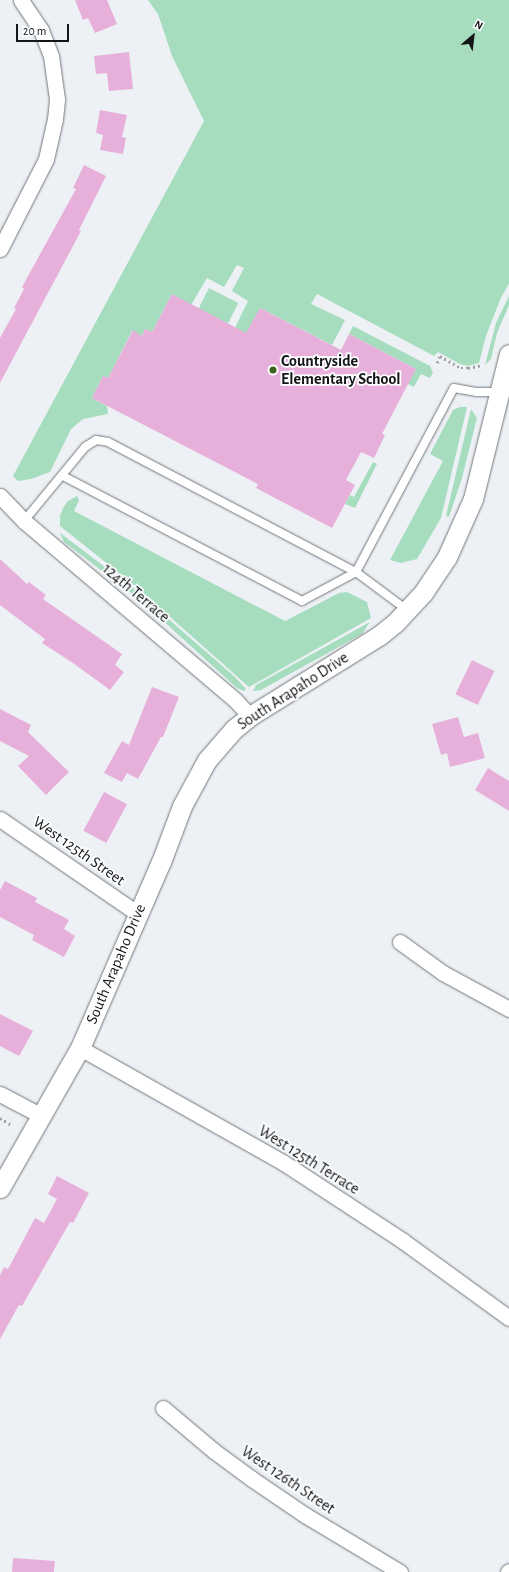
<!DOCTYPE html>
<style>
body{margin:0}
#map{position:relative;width:509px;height:1572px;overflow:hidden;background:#edf1f5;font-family:"Alegreya Sans",sans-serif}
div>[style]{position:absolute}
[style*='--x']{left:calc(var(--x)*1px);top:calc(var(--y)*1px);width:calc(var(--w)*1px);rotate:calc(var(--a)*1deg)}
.green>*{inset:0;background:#a7ddbf;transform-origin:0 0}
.building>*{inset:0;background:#e7b0da;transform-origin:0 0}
.path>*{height:2.5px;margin-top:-1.25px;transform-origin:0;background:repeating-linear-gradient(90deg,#9ea1a4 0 2px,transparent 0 5px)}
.roads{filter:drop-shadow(0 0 1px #727679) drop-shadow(0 0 1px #727679)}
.service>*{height:8px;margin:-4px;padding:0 4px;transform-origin:4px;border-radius:4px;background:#fff}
.minor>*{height:15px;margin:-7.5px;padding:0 7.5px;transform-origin:7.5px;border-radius:7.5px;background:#fff}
.tertiary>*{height:19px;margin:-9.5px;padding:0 9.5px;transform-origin:9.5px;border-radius:9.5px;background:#fff}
.dots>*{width:11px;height:11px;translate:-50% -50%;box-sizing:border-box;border:2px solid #fdfeff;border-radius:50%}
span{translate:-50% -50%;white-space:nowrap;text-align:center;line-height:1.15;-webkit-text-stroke:3.5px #fdfeff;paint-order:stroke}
.poi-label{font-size:16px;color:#141517;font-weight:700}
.left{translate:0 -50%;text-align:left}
.street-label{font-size:16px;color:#141517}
.north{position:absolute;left:453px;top:16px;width:40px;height:40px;-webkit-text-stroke:3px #fdfeff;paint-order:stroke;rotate:28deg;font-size:11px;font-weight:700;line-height:16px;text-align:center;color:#141517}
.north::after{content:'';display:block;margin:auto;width:14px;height:18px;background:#141517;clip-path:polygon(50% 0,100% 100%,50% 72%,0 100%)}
.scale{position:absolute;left:16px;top:24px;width:53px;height:18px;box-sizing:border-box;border:2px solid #141517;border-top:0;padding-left:5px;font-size:12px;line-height:14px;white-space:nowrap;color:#141517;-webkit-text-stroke:3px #fdfeff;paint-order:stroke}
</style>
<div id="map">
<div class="green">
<div style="clip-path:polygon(148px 0,509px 0,509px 283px,500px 300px,486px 336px,479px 363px,468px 366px,460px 364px,438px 352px,434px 356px,317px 294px,311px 304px,345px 320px,332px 345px,260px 308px,242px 342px,232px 334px,248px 301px,232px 291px,244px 268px,237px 265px,224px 287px,207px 278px,191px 305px,172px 294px,152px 332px,145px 329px,142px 336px,132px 331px,108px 378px,103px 376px,92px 398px,107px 406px,108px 414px,83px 419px,71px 429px,50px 472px,31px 479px,18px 481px,13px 476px,204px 121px,172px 56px,158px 14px)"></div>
<div style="left:209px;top:288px;width:33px;height:23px;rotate:27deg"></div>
<div style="clip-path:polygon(509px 296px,509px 305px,497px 333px,491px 359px,485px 365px,496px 323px)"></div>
<div style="clip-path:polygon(353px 326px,430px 366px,433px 373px,430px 378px,421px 374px,414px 387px,408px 384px,416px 369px,349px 334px)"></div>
<div style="clip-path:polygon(460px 407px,467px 407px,441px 518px,417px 559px,401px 563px,390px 560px,443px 461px,430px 454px,453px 410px)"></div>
<div style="clip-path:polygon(471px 409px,477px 418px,462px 478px,449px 517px,446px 516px)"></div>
<div style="clip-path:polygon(373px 462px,377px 464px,355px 508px,345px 504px,350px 495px,354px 497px)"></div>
<div style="clip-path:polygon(77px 496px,79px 500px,74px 511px,285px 621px,339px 593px,347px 592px,367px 602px,371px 618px,249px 687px,134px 585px,60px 526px,60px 516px,63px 508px,68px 501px)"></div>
<div style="clip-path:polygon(60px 533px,133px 588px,235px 677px,246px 689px,244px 691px,237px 688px,139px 599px,64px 542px)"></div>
<div style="clip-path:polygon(370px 622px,362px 634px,261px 690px,253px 691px,256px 685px)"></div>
</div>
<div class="building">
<div style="clip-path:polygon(75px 0,107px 0,117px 24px,95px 33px,88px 18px,83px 20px)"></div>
<div style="clip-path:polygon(129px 52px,133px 89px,109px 91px,107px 73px,96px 74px,94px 56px)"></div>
<div style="clip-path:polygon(100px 110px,127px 115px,122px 137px,126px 138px,123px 154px,100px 150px,103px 135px,96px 133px)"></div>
<div style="clip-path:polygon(84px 165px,106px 176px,79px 230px,81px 231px,0 383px,0 338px,16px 309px,14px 308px,24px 289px,22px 287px,76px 189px,73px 188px)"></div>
<div style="clip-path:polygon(172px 294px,246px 333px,260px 308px,341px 350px,349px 334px,416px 369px,385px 428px,382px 434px,385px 435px,374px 458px,361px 452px,346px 480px,355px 485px,332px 528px,256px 488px,258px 484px,92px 398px,103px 376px,108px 378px,133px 330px,142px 336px,145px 329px,152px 332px)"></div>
<div style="clip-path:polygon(0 559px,27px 584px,29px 582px,46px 595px,43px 599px,122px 654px,115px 665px,124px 672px,110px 690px,73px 663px,42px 643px,45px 639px,0 605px)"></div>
<div style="left:472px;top:660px;width:25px;height:38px;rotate:26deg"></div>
<div style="clip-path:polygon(152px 687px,179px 697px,163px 737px,161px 737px,138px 779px,127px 773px,122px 782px,104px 773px,122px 741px,129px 745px)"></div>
<div style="clip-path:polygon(0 709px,31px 725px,28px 732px,69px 772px,46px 795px,18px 766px,29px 756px,0 741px)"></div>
<div style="clip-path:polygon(458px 717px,464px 737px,478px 733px,485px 758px,450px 767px,447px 753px,441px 755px,432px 724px)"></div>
<div style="clip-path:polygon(488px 768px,509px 781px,509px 811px,475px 790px)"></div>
<div style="left:104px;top:792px;width:26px;height:44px;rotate:28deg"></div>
<div style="clip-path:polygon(5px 881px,37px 898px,35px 902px,69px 920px,64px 929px,75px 936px,64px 957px,32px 940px,34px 935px,0 917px,0 890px)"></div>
<div style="clip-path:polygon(0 1014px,33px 1031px,19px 1056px,0 1046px)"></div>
<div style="clip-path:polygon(57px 1176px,89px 1193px,73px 1223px,70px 1222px,22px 1306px,19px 1305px,0 1339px,0 1275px,4px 1267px,8px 1269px,35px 1218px,44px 1223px,57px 1199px,48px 1194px)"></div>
<div style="clip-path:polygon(13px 1558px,55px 1561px,54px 1572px,12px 1572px)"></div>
</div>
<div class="path">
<div style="--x:437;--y:363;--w:8;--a:-67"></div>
<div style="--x:440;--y:356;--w:24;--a:30"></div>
<div style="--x:461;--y:368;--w:7;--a:0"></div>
<div style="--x:468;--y:368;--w:14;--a:-12"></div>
<div style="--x:0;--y:1118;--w:12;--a:31"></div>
</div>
<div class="roads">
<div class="service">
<div style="--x:63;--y:476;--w:270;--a:27.6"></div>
<div style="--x:302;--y:601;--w:61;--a:-28.2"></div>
<div style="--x:356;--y:572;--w:208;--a:-62"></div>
<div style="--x:454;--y:388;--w:22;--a:10"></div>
<div style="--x:476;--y:392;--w:23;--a:0"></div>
<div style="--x:24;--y:521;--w:96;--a:-50.5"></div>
<div style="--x:85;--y:447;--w:13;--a:-32"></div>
<div style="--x:96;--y:440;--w:12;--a:9"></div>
<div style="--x:108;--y:442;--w:280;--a:27.7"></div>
<div style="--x:356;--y:572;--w:64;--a:36.7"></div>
</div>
<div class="minor">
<div style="--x:0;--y:249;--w:101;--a:-62.9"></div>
<div style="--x:46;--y:159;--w:41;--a:-77.3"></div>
<div style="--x:55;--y:119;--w:20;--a:-84"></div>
<div style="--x:57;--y:99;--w:43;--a:-97.9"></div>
<div style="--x:51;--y:56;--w:28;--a:-111"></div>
<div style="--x:41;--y:30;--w:36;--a:-124"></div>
<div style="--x:0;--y:496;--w:35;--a:46"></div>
<div style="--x:24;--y:521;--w:278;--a:40.3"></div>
<div style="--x:236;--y:701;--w:21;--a:47"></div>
<div style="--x:0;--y:819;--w:168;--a:34.5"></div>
<div style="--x:400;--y:942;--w:53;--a:35.8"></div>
<div style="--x:443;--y:973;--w:75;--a:28.6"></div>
<div style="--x:80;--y:1048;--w:234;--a:29.4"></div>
<div style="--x:284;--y:1163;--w:142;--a:33.2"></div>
<div style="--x:403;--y:1241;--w:131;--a:36"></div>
<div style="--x:0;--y:1094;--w:47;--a:27.6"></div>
<div style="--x:163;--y:1408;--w:67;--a:40.1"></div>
<div style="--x:214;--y:1451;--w:47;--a:36.4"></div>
<div style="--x:252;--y:1479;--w:64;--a:34.2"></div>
<div style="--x:305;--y:1515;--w:111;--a:31"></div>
<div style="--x:508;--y:1572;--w:1;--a:-45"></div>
</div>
<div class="tertiary">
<div style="--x:0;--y:1188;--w:161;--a:-60.3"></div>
<div style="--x:80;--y:1048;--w:203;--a:-66.5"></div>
<div style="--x:161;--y:862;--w:60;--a:-69.4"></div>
<div style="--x:182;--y:806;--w:52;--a:-61.5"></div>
<div style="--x:207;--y:760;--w:41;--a:-48.9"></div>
<div style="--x:234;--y:729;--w:21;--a:-39"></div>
<div style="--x:250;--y:716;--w:153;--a:-31.9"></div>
<div style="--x:380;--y:635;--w:19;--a:-39"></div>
<div style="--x:395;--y:623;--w:41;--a:-47"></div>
<div style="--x:423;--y:593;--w:43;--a:-56.3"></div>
<div style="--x:447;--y:557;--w:64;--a:-65.9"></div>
<div style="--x:473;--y:499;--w:149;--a:-76.1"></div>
</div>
</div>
<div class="dots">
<div style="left:273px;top:370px;background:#3d641f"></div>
</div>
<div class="poi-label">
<span class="left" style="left:281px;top:370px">Countryside<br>Elementary School</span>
</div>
<div class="street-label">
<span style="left:136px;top:593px;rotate:40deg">124th Terrace</span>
<span style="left:293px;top:691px;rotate:-33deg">South Arapaho Drive</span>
<span style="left:79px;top:851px;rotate:35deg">West 125th Street</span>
<span style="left:116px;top:964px;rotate:-67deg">South Arapaho Drive</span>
<span style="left:309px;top:1160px;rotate:32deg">West 125th Terrace</span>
<span style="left:288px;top:1480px;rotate:34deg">West 126th Street</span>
</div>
<div class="north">N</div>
<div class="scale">20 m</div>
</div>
